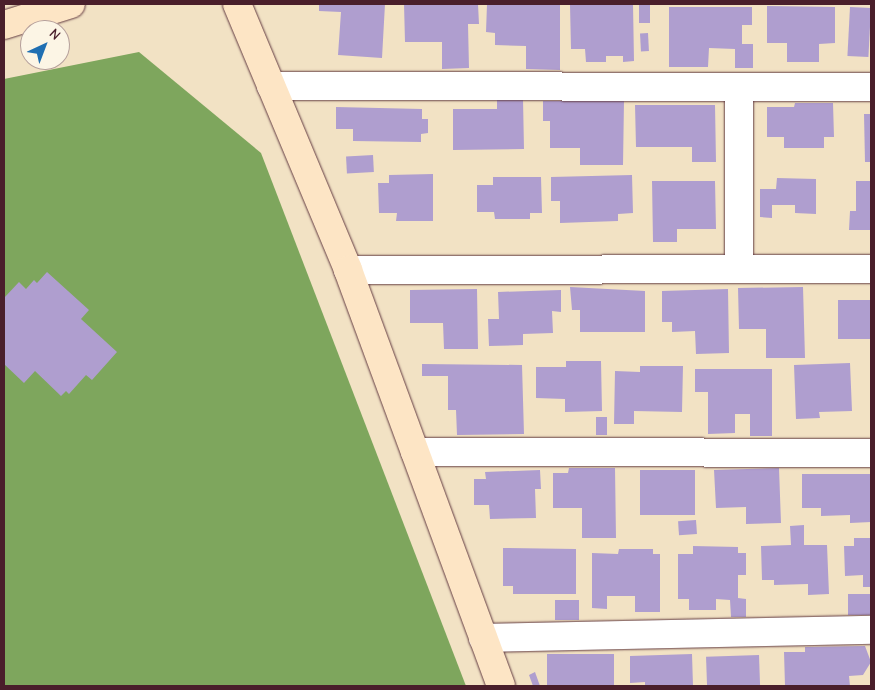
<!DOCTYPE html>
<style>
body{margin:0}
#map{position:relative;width:875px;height:690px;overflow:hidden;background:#f2e2c4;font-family:"Comic Neue",sans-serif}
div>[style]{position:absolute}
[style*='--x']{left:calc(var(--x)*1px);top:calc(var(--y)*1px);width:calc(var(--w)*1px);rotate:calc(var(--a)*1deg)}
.forest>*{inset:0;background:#7ea65d}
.building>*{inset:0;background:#af9ecf;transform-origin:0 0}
.roads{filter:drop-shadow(0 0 1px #633c42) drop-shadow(0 0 1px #633c42)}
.street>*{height:28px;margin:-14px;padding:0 14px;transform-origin:14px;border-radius:14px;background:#fff}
.secondary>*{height:28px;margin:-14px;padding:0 14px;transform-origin:14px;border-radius:14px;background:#fde5c5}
span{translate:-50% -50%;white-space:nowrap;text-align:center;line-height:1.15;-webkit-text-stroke:4.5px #fcf5e5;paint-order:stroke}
.frame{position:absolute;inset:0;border:5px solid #4a1f2b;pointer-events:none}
.north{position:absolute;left:20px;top:20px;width:50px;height:50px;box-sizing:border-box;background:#fcf5e5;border:1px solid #b59f9b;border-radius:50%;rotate:43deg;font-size:14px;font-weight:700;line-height:20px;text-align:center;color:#4a1f2b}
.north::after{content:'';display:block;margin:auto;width:18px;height:22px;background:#1f6fb2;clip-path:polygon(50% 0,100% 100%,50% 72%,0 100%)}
</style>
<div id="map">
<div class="forest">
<div style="clip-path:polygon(139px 52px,261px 153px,466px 686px,4px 686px,4px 79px)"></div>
</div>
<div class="building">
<div style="clip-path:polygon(319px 4px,385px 4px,382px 58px,338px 55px,341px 12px,319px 11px)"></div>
<div style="clip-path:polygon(404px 4px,478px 4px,479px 24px,468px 24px,469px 68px,442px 69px,442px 42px,405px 42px)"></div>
<div style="clip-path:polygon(487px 4px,560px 4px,560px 70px,526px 69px,526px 46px,495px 45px,495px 33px,486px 32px)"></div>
<div style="clip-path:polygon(633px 4px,634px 61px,623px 62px,623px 56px,606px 56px,606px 62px,586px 62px,585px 49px,571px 49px,570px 5px)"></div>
<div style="left:639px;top:4px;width:11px;height:19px"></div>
<div style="clip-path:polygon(767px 6px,835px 7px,835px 43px,819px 44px,819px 62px,787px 62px,787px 43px,767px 43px)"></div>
<div style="clip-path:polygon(669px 7px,752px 7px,752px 25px,742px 25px,742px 44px,753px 44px,753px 68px,735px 68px,735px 49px,709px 48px,708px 67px,669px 67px)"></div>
<div style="left:850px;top:7px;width:21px;height:49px;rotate:3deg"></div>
<div style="left:648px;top:33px;width:18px;height:8px;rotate:87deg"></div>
<div style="clip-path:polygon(523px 99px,524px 149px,453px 150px,453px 109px,497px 109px,497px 100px)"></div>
<div style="clip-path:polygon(543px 101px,624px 101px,623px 165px,580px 165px,580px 148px,550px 148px,550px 121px,543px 121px)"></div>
<div style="clip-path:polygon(795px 103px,833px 103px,834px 137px,824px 137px,824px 148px,784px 148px,784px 137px,767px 137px,767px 107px,794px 107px)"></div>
<div style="clip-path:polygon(635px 105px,715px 105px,716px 162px,692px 162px,692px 147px,636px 147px)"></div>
<div style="clip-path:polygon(336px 107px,422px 109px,422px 119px,428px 119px,428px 133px,421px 134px,421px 142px,353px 141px,353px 129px,336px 129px)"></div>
<div style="clip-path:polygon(864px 114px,871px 114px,871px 162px,865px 162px)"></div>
<div style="left:373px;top:155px;width:17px;height:27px;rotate:87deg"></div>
<div style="clip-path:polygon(433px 174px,433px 221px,396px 221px,397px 213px,379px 213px,378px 183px,389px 183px,389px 175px)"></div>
<div style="clip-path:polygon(632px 175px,633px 213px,618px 214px,618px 221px,560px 223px,560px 201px,551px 201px,551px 177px)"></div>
<div style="clip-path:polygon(493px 177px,541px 177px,542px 213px,530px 213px,530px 219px,495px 219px,494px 212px,477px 212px,477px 185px,493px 185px)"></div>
<div style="clip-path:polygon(777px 178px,816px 179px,816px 214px,795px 213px,795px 205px,772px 205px,772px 218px,760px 217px,760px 189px,776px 189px)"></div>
<div style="clip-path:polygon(652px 181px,715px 181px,716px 229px,677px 229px,677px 242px,653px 242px)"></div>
<div style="clip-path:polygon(856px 181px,871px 181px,871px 230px,849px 230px,850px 211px,856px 211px)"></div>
<div style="clip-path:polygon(47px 272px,89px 310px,81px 319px,117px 352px,92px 380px,86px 375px,69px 394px,66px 391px,61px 396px,35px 371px,24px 383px,4px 364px,4px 298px,19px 282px,26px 289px,34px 280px,37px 283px)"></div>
<div style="clip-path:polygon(570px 287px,645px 291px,645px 332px,580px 332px,580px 310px,572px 310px)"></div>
<div style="clip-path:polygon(803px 287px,805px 358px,766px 358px,766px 329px,739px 329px,738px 288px)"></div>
<div style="clip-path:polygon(477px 289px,478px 349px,444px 349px,443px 323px,410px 323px,410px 290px)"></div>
<div style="clip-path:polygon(728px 289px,729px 353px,696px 354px,695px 331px,672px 332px,672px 322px,662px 322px,662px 291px)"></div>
<div style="clip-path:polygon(561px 290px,561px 312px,552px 311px,553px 333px,523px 334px,523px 345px,489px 346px,488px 319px,499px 319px,498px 292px)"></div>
<div style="left:871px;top:300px;width:39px;height:33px;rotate:90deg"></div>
<div style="clip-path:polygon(566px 361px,601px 361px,602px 411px,565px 412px,565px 399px,536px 398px,536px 367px,566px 367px)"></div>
<div style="clip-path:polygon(850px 363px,852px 411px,819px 412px,820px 418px,796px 419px,794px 365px)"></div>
<div style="clip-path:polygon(422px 364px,522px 365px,524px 434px,457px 435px,456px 410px,448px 410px,448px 376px,422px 376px)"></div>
<div style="clip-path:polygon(640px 366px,683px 366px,682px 412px,634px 411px,634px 424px,614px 424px,615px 371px,640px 372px)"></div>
<div style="clip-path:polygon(695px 369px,772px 369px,772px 436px,750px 436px,750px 414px,735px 414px,735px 433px,708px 434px,708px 392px,695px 392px)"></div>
<div style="left:596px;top:417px;width:11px;height:18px"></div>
<div style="clip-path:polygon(569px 468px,615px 468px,616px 538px,582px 538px,582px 508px,553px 508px,553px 473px,568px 473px)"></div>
<div style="clip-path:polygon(779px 468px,781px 523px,746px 524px,746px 507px,716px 508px,714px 470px)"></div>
<div style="clip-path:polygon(540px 470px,541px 489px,535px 489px,536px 518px,490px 519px,489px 505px,474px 505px,474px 479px,486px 479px,485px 472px)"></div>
<div style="left:640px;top:470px;width:55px;height:45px"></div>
<div style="clip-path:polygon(802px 474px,871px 474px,871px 522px,850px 523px,850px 515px,821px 516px,821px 508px,802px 508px)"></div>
<div style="left:696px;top:520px;width:14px;height:18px;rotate:86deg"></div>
<div style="clip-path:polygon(804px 525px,804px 545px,827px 545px,829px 594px,808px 595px,808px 584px,774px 585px,774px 580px,762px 580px,761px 546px,791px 545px,790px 526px)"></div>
<div style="clip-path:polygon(854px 538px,871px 538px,871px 587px,863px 587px,863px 575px,845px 576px,844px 546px,854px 546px)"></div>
<div style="clip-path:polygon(693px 546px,738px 547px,738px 553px,746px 553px,746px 575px,738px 575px,738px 598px,746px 599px,746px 617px,731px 617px,730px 600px,716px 599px,716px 610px,689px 610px,689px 599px,678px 599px,678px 554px,693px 554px)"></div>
<div style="clip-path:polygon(503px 548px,576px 549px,576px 594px,513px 594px,513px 586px,503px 586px)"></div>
<div style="clip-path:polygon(619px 549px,653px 549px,653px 554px,660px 554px,660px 612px,635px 612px,635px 596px,607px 596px,607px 609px,592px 608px,592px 553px,618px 554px)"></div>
<div style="left:871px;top:594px;width:21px;height:23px;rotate:90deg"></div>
<div style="left:579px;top:600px;width:20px;height:24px;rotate:90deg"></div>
<div style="clip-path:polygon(865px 646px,871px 662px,863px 675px,849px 676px,850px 686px,785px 686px,784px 652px,805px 652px,805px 647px)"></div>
<div style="left:547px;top:654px;width:67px;height:32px"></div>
<div style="clip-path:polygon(692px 654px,693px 686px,645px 686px,645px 682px,630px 683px,630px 656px)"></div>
<div style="left:759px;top:655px;width:30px;height:53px;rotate:88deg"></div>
<div style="clip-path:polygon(535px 672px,540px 686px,533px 686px,529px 675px)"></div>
</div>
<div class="roads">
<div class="street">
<div style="--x:271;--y:86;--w:600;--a:0.1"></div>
<div style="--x:739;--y:87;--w:181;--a:90"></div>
<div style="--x:348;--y:270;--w:523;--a:-0.11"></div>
<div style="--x:415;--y:452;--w:456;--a:0.1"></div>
<div style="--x:483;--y:638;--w:388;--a:-1.2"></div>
</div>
<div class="secondary">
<div style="--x:237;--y:4;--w:288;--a:67.3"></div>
<div style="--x:348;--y:270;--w:443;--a:69.8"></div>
<div style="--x:4;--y:25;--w:70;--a:-17.4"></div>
</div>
</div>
<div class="frame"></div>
<div class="north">N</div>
</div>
